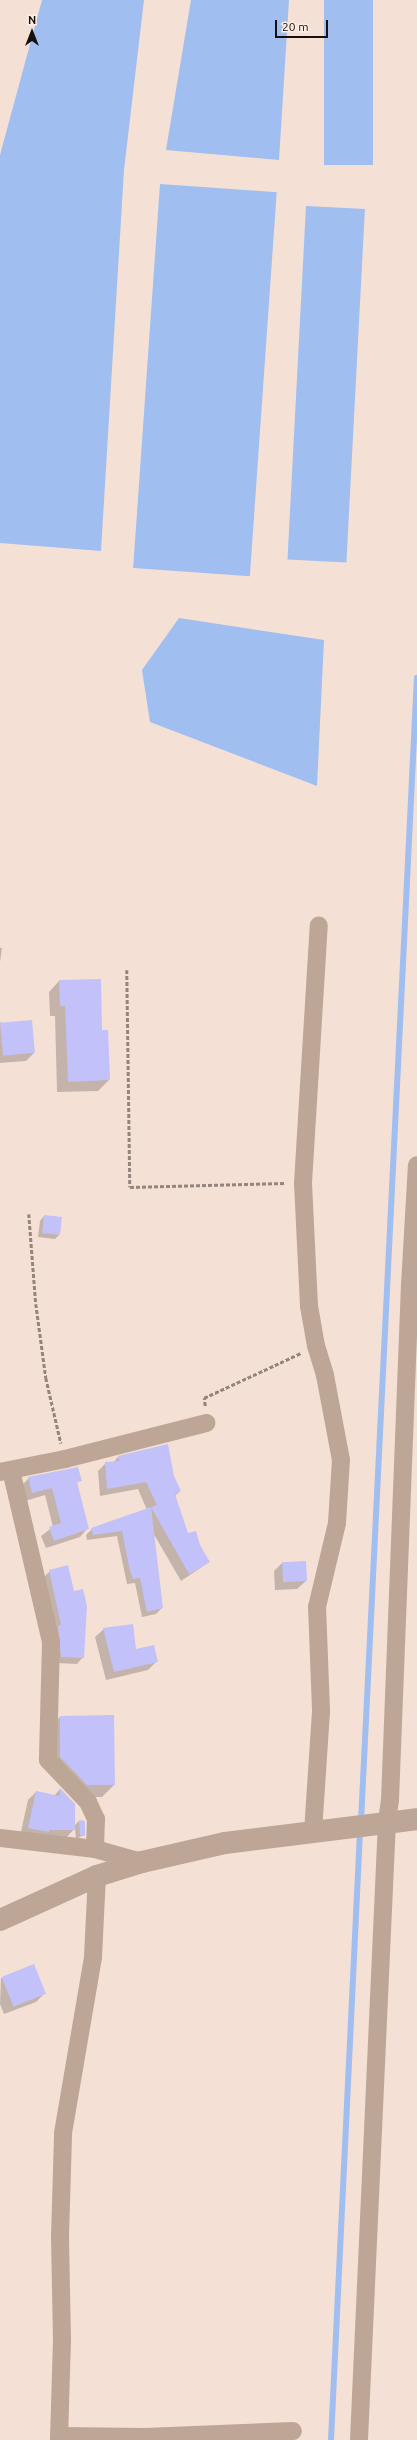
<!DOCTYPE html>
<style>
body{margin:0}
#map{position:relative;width:417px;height:2440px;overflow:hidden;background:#f5e0d6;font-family:Ubuntu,sans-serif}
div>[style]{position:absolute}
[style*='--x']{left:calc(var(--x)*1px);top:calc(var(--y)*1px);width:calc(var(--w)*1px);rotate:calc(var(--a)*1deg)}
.water>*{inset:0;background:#a0beef;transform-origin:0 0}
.shadow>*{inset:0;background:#0003}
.stream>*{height:5.5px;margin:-2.75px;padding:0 2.75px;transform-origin:2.75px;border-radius:2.75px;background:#a0beef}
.building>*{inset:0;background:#c2c1f9;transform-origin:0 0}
.path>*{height:2.5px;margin-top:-1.25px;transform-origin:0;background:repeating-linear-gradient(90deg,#93857e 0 4px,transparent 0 6px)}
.minor>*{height:18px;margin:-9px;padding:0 9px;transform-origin:9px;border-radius:9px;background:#bda696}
.tertiary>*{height:22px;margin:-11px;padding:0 11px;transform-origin:11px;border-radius:11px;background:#bda696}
span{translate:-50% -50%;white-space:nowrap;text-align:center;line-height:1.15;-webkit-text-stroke:4px #ffeee6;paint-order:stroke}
.north{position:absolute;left:12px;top:12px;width:40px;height:40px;-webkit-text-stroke:3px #ffeee6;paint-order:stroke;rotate:0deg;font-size:11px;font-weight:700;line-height:16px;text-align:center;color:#17100d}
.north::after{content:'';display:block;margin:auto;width:14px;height:18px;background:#17100d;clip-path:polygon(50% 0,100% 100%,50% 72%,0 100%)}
.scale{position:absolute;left:275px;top:20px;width:53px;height:18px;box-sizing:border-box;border:2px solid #17100d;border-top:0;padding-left:5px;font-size:12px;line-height:14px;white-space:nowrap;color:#17100d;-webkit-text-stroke:3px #ffeee6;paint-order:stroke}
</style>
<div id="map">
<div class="water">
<div style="clip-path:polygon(42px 0,144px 0,124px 170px,101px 551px,0 543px,0 155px)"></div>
<div style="clip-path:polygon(191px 0,289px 0,279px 160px,166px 150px)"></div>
<div style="left:324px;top:0;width:49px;height:165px"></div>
<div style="left:160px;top:184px;width:117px;height:385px;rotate:4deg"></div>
<div style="left:306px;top:206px;width:59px;height:354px;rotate:3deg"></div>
<div style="clip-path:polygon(179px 618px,324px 640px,317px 786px,150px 722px,142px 670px)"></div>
</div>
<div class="shadow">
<div style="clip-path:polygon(0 948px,2px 948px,0 962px)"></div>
<div style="clip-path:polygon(59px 981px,102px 1031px,109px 1080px,98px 1091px,57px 1092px,55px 1016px,50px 1016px,49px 992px)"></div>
<div style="clip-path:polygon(0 1022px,34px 1053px,26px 1061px,0 1063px)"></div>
<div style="clip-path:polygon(44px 1216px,59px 1235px,55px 1239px,38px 1237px,40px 1221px)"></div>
<div style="clip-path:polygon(167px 1445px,173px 1477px,180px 1491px,174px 1497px,187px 1534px,199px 1546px,209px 1562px,181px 1581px,152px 1531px,162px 1608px,156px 1614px,142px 1617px,135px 1583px,127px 1584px,117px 1536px,87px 1540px,86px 1535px,92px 1529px,147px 1510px,138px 1489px,100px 1496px,98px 1471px,106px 1463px,113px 1463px,118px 1457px)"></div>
<div style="clip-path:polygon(29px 1478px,80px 1480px,76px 1484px,87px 1529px,80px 1537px,46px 1548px,41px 1536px,53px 1527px,45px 1495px,25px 1501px,21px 1486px)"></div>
<div style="clip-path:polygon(282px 1563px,306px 1581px,297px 1589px,275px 1590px,274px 1571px)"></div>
<div style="clip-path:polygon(50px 1571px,83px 1657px,77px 1664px,55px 1663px,43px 1578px)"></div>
<div style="clip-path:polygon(104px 1629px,136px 1650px,157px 1661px,148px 1670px,106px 1680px,95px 1637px)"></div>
<div style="clip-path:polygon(60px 1717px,114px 1785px,102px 1797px,75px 1797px,48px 1769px,48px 1729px)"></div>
<div style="clip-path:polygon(60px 1789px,74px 1826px,79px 1821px,84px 1835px,76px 1839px,75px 1828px,66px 1838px,20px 1836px,28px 1800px,36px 1792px,54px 1796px)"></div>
<div style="clip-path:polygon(1px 1978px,45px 1993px,36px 2002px,4px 2014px,0 2004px)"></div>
</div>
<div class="stream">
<div style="--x:361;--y:1822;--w:1145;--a:-87.2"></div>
<div style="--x:331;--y:2440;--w:610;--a:-87.27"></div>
</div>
<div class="building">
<div style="clip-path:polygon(101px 979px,102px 1030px,108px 1030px,110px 1080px,68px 1082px,65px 1006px,60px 1006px,59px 980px)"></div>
<div style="left:32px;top:1020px;width:33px;height:32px;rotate:85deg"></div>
<div style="left:44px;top:1215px;width:18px;height:18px;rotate:6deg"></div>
<div style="clip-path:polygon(168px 1444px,174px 1476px,181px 1491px,175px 1494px,188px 1533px,196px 1531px,200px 1545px,210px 1562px,189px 1574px,151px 1507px,157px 1505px,146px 1482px,107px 1489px,105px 1462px,119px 1461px,118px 1456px)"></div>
<div style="clip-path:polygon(78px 1467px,82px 1481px,77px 1482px,89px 1529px,54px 1541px,49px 1527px,61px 1523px,52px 1488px,32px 1493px,28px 1477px)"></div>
<div style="clip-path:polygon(151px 1507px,163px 1608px,147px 1612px,140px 1578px,133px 1579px,130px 1571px,122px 1531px,93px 1535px,91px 1528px)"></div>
<div style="left:306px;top:1561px;width:20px;height:24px;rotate:87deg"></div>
<div style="clip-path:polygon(68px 1565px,74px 1591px,83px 1589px,87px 1606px,84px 1658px,61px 1657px,58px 1626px,61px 1625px,49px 1570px)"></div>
<div style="clip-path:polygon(133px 1624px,136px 1649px,154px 1645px,158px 1662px,114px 1672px,103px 1628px)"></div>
<div style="clip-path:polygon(114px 1715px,115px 1785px,87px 1785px,60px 1757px,60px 1716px)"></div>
<div style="clip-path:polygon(60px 1788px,75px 1804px,75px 1830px,49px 1830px,49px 1832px,28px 1828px,36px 1791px,60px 1796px)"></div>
<div style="clip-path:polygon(79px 1820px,85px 1821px,85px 1836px,80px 1836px)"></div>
<div style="left:34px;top:1964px;width:32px;height:35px;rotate:68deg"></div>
</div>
<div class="path">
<div style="--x:127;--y:970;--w:217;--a:89.2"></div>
<div style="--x:130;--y:1187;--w:156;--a:-1.5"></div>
<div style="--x:29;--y:1214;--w:90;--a:85.6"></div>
<div style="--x:36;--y:1304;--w:75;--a:82.3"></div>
<div style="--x:46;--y:1378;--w:67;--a:77"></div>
<div style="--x:205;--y:1406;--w:8;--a:-97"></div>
<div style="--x:204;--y:1398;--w:107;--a:-24.9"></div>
</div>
<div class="minor">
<div style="--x:11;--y:1470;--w:177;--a:76.9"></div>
<div style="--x:51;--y:1642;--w:118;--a:91.5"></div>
<div style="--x:48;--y:1760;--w:58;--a:46.4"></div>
<div style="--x:88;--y:1802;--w:19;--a:65"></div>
<div style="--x:96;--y:1819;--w:30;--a:92"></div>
<div style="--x:0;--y:1472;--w:66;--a:-11.3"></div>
<div style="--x:65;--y:1459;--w:146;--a:-14.3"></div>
<div style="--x:313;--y:1832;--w:122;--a:-86.2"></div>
<div style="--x:321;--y:1710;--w:103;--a:-92.2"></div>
<div style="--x:317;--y:1607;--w:86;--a:-76.6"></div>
<div style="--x:337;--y:1523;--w:63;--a:-86.4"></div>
<div style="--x:341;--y:1460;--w:86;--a:-100.7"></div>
<div style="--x:325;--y:1375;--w:30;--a:-107"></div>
<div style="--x:316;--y:1346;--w:41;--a:-99.9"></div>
<div style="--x:309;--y:1306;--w:123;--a:-92.8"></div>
<div style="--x:303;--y:1183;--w:258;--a:-86.5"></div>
<div style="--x:0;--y:1838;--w:96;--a:6.6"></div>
<div style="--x:95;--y:1849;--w:49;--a:15.5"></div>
<div style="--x:59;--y:2436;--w:86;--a:0.7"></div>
<div style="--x:145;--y:2437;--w:148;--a:-2.3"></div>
<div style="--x:59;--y:2440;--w:99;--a:-88.3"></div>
<div style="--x:62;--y:2341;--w:104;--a:-91.1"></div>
<div style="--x:60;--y:2237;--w:104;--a:-88.3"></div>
<div style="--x:63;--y:2133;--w:179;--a:-80.3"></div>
<div style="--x:93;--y:1957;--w:81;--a:-87.2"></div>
<div style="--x:359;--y:2440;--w:620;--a:-87.41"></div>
<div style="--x:387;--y:1821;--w:21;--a:-82"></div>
<div style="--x:390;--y:1800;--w:515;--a:-87.78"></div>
<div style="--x:410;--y:1285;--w:120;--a:-86.7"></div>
</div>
<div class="tertiary">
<div style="--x:0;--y:1920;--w:107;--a:-24.4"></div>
<div style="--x:97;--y:1876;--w:47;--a:-17.3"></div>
<div style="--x:142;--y:1862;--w:85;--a:-12.9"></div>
<div style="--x:225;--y:1843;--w:193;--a:-7.1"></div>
</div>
<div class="north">N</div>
<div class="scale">20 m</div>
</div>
